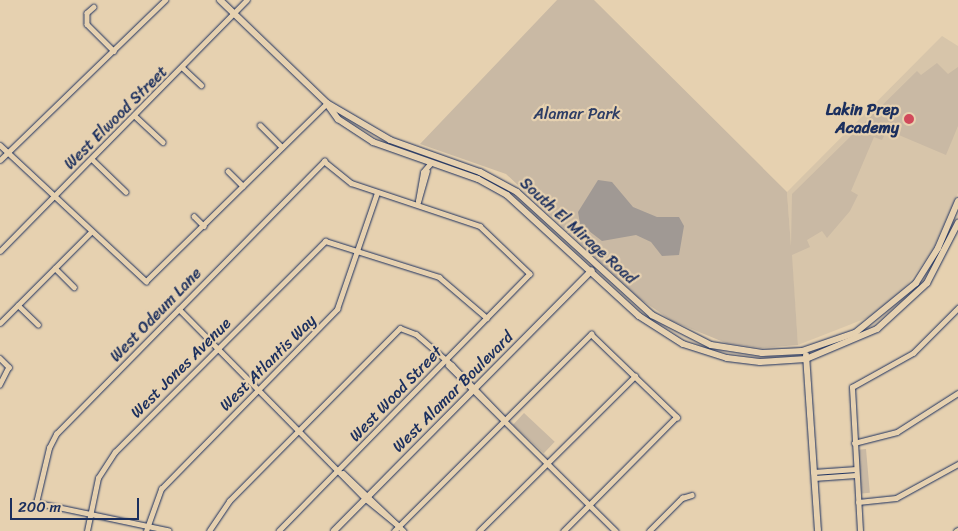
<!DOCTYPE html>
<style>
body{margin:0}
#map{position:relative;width:958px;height:531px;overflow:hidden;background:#e6d1b0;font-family:Sriracha,sans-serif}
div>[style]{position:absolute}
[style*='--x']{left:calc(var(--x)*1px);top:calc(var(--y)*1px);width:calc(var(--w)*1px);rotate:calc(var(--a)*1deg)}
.built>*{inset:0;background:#d7c5aa}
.green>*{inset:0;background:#c9b9a4;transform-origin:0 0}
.water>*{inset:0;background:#a09994}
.roads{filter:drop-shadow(0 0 1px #1b2f5e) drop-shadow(0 0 1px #1b2f5e)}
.minor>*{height:4.5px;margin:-2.25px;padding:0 2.25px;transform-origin:2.25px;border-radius:2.25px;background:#e6d1b0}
.tertiary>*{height:5.5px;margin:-2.75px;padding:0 2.75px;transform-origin:2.75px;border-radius:2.75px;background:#e6d1b0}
.secondary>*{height:6px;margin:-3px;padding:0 3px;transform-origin:3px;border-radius:3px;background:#e6d1b0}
.dots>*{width:14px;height:14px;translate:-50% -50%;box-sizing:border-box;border:2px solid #e6d1b0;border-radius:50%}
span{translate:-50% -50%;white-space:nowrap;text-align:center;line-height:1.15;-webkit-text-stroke:4.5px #e6d1b0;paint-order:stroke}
.poi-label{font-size:16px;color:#1b2f5e;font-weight:700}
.right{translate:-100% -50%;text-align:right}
.park-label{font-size:16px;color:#2c3d65}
.street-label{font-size:16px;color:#1b2f5e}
.scale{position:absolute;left:10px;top:498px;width:129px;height:22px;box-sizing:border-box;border:2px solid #1b2f5e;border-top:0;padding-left:6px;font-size:15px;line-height:18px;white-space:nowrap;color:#1b2f5e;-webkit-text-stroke:4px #e6d1b0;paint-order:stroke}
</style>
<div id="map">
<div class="built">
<div style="clip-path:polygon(942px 36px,958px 46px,958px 193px,932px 251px,898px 297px,877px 314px,798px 345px,787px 192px)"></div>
</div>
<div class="green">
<div style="clip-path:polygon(557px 0,594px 0,787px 192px,791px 246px,792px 194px,917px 71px,921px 75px,937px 63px,948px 74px,958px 67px,958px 126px,946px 155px,887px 130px,882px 140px,874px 137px,851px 191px,858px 195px,850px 211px,827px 238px,822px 231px,807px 240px,810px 247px,792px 255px,798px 345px,761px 348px,726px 343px,672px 321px,639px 298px,506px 174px,420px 144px)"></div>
<div style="left:524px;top:413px;width:42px;height:16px;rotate:43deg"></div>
<div style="left:866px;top:449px;width:44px;height:8px;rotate:85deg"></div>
</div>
<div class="water">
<div style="clip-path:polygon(598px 180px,612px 182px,633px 207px,657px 217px,679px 217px,684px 226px,679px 255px,662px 256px,651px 242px,636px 235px,602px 241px,580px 224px,578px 212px)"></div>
</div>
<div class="roads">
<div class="minor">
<div style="--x:94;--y:7;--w:9;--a:139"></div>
<div style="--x:87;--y:13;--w:11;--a:90"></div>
<div style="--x:87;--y:24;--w:38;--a:45"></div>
<div style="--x:183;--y:68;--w:25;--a:43"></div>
<div style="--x:135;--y:116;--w:38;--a:43"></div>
<div style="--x:260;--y:125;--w:31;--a:45"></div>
<div style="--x:0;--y:145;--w:200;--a:43"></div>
<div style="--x:146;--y:281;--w:254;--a:-44.5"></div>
<div style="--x:92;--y:159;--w:47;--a:44.1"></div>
<div style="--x:0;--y:160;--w:230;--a:-44.1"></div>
<div style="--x:228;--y:171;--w:21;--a:45"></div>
<div style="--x:418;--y:201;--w:29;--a:-80"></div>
<div style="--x:423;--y:172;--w:11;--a:-49"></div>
<div style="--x:418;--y:202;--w:32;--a:-74"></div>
<div style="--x:194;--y:216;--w:14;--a:45"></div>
<div style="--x:0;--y:251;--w:352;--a:-45.5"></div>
<div style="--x:55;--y:268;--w:27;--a:45"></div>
<div style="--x:18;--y:305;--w:28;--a:44"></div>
<div style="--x:179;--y:309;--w:267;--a:45.5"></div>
<div style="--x:366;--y:499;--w:43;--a:39.3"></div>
<div style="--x:0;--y:323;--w:129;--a:-45"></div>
<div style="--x:0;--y:358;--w:13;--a:45"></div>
<div style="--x:9;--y:367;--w:20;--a:117"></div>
<div style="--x:448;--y:365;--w:236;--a:44.7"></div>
<div style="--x:854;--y:443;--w:44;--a:-14.3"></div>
<div style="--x:897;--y:432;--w:72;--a:-32.6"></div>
<div style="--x:813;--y:472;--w:43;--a:-4"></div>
<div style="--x:343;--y:473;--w:84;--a:43.6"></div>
<div style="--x:814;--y:478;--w:42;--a:-4.1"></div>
<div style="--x:858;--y:502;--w:38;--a:-6"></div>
<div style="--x:896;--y:498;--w:71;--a:-28.7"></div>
<div style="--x:87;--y:531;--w:54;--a:-78.3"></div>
<div style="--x:98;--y:478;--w:31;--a:-57"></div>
<div style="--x:115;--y:452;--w:298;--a:-45.1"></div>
<div style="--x:325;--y:241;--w:120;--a:17.5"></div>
<div style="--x:439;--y:277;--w:63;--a:40.5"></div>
<div style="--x:146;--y:531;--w:45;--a:-70.3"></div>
<div style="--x:161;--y:489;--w:252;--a:-45.6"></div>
<div style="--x:337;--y:309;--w:123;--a:-71"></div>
<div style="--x:169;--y:531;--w:136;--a:-168.1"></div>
<div style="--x:36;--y:503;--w:57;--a:-76.7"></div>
<div style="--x:49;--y:448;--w:16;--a:-63"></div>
<div style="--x:56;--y:434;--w:383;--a:-45.5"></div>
<div style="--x:324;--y:161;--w:35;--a:39"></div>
<div style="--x:351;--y:183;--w:136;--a:18.4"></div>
<div style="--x:480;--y:226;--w:69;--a:43.8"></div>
<div style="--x:530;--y:274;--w:359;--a:134.3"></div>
<div style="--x:209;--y:531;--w:36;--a:-56"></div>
<div style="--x:229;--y:501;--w:243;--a:-45.3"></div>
<div style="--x:400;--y:328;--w:17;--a:21"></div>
<div style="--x:416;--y:334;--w:48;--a:40.7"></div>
<div style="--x:452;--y:365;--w:76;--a:46.1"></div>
<div style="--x:394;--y:531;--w:279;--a:-45"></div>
<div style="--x:591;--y:334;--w:120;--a:44"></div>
<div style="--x:677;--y:417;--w:161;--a:134.7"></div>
<div style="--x:479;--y:531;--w:220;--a:-44.8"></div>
<div style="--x:649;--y:531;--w:47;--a:-45"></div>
<div style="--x:682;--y:498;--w:10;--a:-17"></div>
<div style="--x:860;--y:531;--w:144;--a:-93.2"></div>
<div style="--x:852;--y:387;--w:70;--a:-29.1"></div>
<div style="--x:913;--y:353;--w:64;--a:-45"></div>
<div style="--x:956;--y:531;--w:2;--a:-27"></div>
</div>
<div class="tertiary">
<div style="--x:334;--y:531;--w:366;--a:-45.3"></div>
</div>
<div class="secondary">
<div style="--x:220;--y:0;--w:149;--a:43.9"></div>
<div style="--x:327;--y:103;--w:73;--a:30.4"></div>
<div style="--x:390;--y:140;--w:96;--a:19.6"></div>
<div style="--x:480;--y:172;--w:42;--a:28.4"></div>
<div style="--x:517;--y:192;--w:183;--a:42.3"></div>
<div style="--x:652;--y:315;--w:66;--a:27"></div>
<div style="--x:711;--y:345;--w:52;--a:8.9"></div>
<div style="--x:762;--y:353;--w:40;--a:-2.9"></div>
<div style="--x:802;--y:351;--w:56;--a:-18.8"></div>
<div style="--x:855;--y:333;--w:79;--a:-39.3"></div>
<div style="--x:916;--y:283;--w:41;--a:-57.8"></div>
<div style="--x:938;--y:248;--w:51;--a:-66.9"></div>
<div style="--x:327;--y:104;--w:19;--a:54"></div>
<div style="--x:338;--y:119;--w:42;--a:33.3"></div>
<div style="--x:373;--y:142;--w:111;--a:19.4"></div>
<div style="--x:478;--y:179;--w:33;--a:29"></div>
<div style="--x:507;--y:195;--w:179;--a:42.5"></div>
<div style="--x:639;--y:316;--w:52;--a:32.5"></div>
<div style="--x:683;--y:344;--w:46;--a:17.7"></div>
<div style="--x:727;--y:358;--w:33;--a:7"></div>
<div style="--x:760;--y:362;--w:46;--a:-3.7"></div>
<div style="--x:806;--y:359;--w:77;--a:-22.9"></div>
<div style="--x:877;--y:329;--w:68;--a:-42.6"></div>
<div style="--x:927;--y:283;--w:68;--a:-62.7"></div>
<div style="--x:806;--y:355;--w:176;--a:86.1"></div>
</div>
</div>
<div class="dots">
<div style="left:909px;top:119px;background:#d1495b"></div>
</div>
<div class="poi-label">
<span class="right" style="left:899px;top:119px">Lakin Prep<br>Academy</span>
</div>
<div class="park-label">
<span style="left:577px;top:114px">Alamar Park</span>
</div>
<div class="street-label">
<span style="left:116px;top:118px;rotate:-45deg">West Elwood Street</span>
<span style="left:578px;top:231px;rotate:42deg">South El Mirage Road</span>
<span style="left:156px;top:315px;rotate:-46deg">West Odeum Lane</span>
<span style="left:268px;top:363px;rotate:-45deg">West Atlantis Way</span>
<span style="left:181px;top:368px;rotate:-45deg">West Jones Avenue</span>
<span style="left:453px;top:392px;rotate:-45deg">West Alamar Boulevard</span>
<span style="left:396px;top:394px;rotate:-46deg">West Wood Street</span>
</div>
<div class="scale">200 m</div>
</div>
